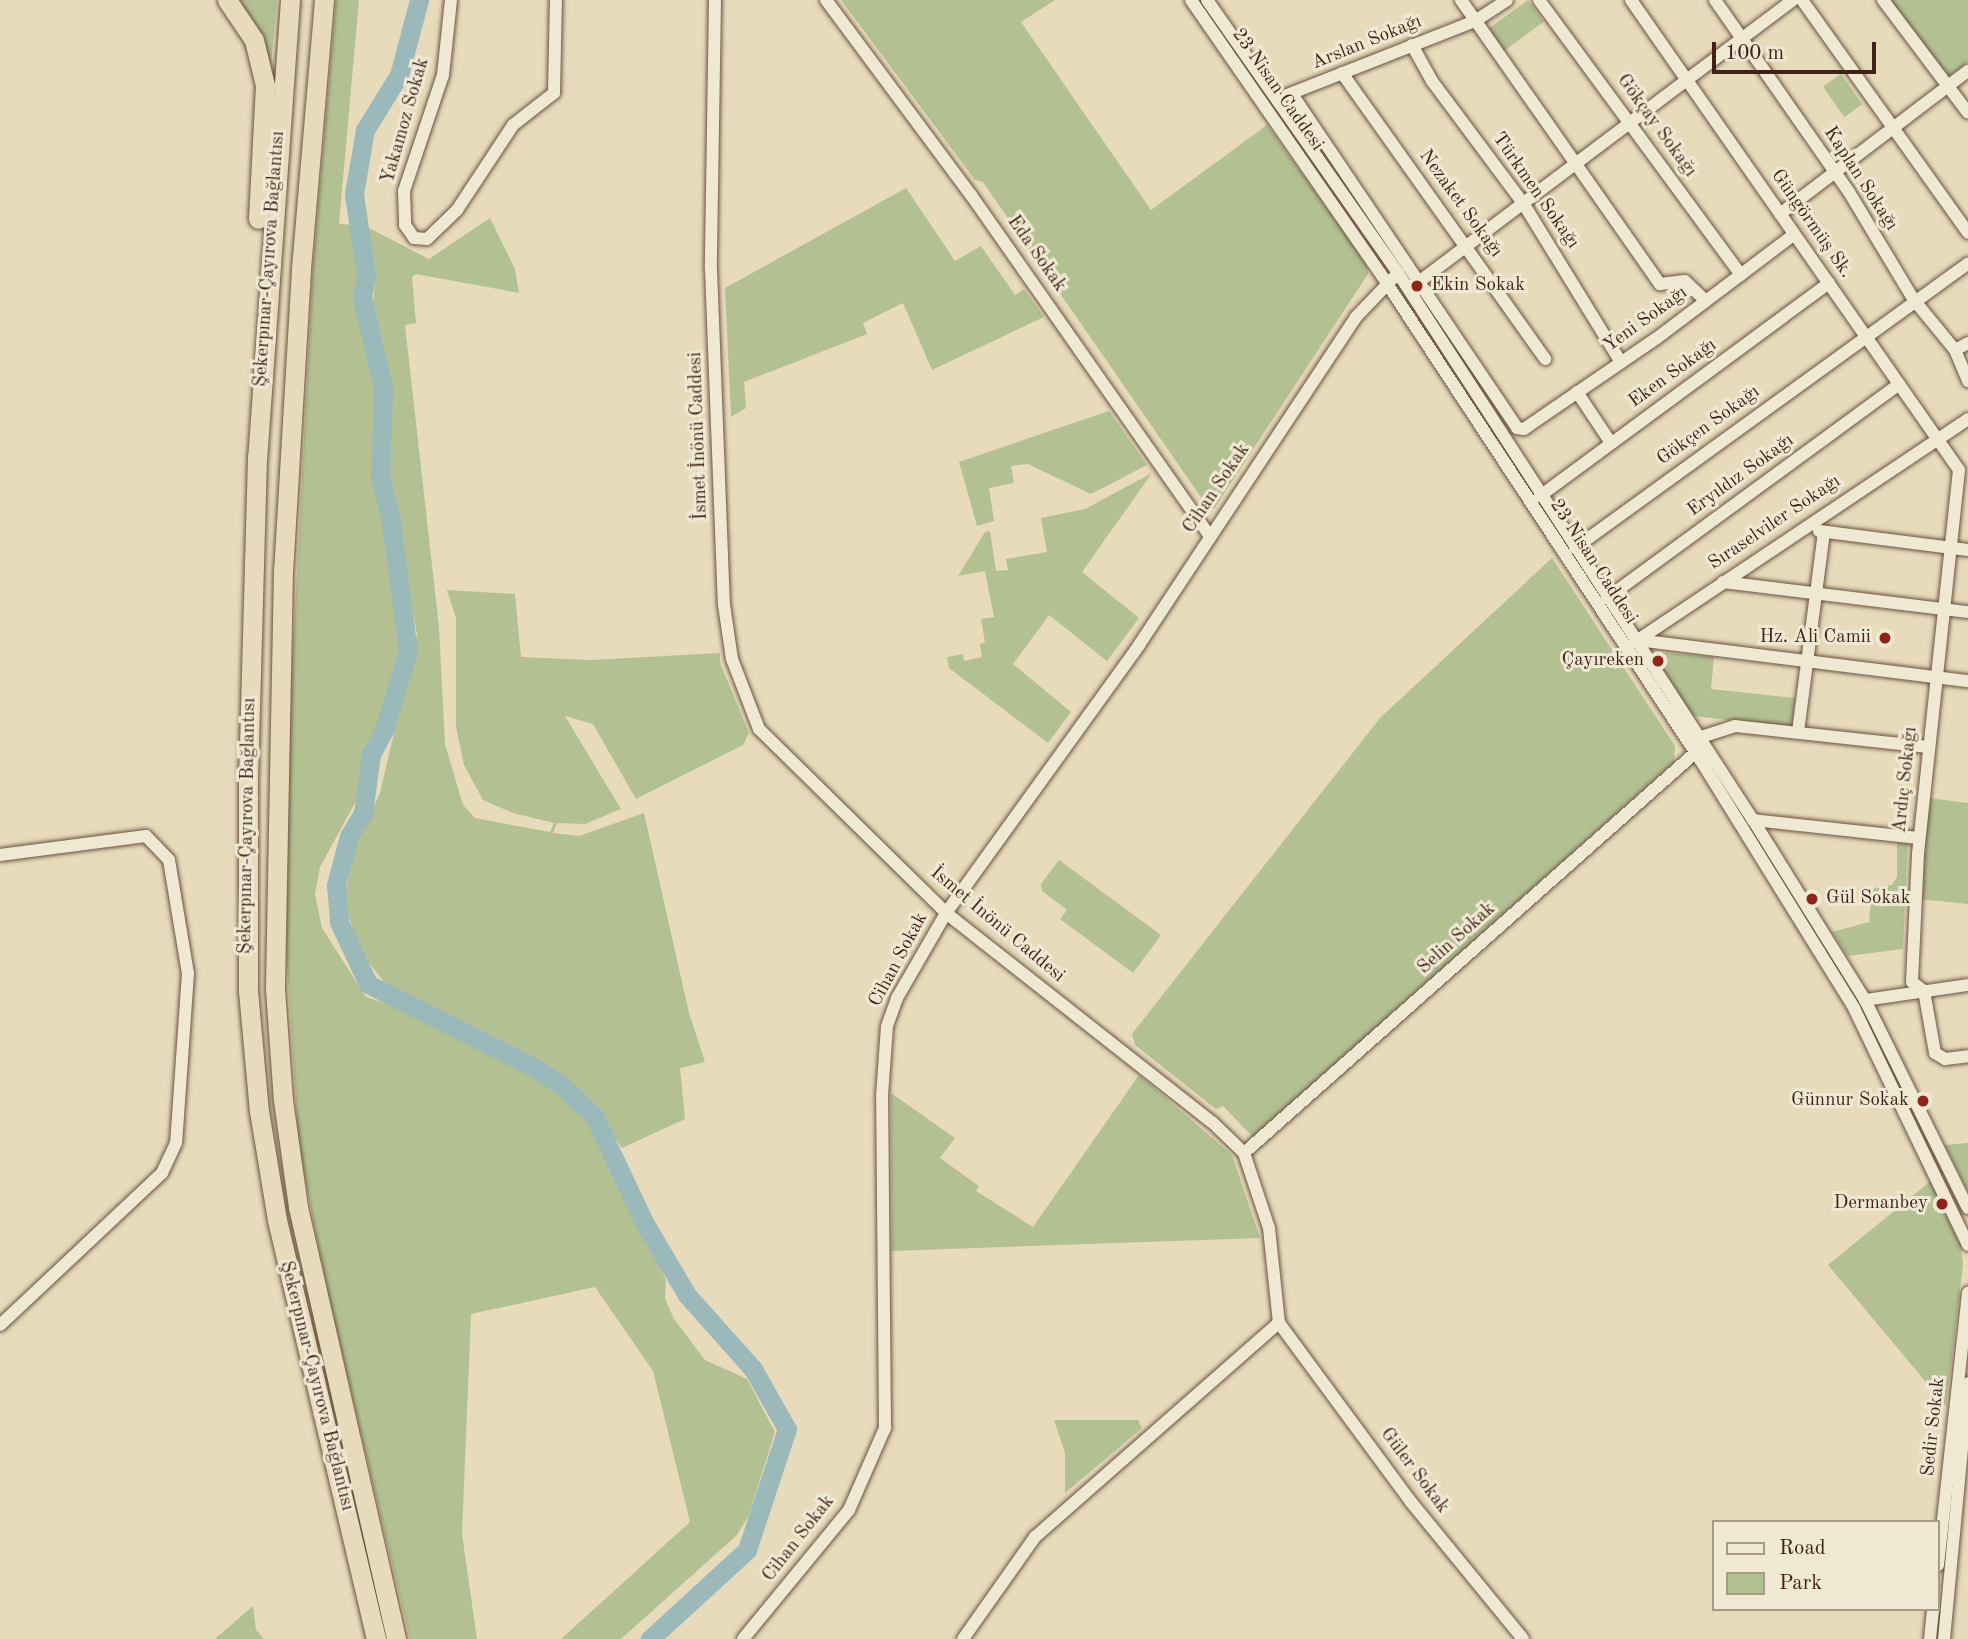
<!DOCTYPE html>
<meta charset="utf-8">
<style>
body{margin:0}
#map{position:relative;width:1968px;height:1639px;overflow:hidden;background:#e7dbbb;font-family:"Old Standard TT",serif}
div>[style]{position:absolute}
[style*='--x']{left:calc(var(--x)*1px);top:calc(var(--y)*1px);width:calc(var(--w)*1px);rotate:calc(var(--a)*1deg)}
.green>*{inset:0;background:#b3c192;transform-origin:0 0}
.river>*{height:19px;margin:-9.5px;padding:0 9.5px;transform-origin:9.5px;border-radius:9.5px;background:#9bb8ba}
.roads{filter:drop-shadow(0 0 2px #6a5141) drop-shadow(0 0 2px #6a5141)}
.minor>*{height:12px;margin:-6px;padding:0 6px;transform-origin:6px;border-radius:6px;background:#efe8d3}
.highway>*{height:19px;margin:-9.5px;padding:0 9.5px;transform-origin:9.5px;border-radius:9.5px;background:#e7dbbb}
.dots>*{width:19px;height:19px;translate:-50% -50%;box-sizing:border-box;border:4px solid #efe8d3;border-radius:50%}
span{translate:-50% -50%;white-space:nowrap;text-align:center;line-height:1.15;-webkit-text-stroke:6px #efe8d3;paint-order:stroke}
.street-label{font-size:19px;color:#402318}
.poi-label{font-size:19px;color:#402318}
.left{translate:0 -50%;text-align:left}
.right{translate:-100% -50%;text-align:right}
.legend{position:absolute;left:1712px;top:1520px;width:228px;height:91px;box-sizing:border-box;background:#efe8d3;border:2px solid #a99988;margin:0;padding:9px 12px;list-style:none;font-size:21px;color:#402318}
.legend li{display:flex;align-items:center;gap:14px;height:35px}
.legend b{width:35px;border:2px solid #a99988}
.scale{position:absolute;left:1712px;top:42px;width:164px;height:32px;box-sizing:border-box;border:4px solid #402318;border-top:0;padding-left:9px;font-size:21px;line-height:24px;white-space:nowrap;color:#402318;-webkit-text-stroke:5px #efe8d3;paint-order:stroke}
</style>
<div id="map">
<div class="green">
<div style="clip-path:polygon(239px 0,277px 0,271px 65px,257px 26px)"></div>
<div style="clip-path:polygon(336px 0,359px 0,339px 224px,356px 225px,359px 240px,358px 303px,376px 390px,375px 477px,389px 537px,404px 647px,355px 803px,320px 867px,315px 894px,322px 928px,366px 997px,401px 1008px,522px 1067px,556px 1087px,592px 1122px,666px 1280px,665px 1299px,674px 1319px,705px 1360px,747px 1379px,775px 1432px,749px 1515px,737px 1535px,621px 1639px,561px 1639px,690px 1522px,653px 1371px,595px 1287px,471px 1314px,462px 1534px,477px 1639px,410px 1639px,327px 1290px,299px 1147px,286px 948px,288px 743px,313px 268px)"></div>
<div style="clip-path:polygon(841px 0,1055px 0,1021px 22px,1151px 210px,1267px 125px,1367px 264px,1368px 274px,1214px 509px,1207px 506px,983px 182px,975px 180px)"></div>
<div style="left:1528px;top:0;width:27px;height:49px;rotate:54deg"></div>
<div style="clip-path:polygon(1887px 0,1968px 0,1968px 62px,1949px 76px)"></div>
<div style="left:1841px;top:74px;width:37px;height:22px;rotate:55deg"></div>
<div style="clip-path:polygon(906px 188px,955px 261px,981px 246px,1015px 295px,1024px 289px,1044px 317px,932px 370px,903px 303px,863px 323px,867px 334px,744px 382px,746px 408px,731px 417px,725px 288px)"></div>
<div style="clip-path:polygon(490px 218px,515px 269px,519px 293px,416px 274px,412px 277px,416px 323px,405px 325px,439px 627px,445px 744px,463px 805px,475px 818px,550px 832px,554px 823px,513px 813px,483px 800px,464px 765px,456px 727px,456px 618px,447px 590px,515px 594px,521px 657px,591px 660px,720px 653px,720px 663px,749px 733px,743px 745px,636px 799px,593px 724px,565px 716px,621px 809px,585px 824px,557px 823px,553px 833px,579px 836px,644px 813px,689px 1013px,705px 1062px,680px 1068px,685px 1119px,622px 1148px,592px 1105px,531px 1057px,477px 1039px,395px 995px,360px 952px,344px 901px,354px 850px,380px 793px,417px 634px,388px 487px,389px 388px,372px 314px,375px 280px,369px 228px,429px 259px)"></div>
<div style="clip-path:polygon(1109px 411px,1147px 465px,1091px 494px,1028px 464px,1011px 466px,1014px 483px,989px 488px,994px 521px,977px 526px,959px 462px)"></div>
<div style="clip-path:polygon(1152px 473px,1082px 572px,1139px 618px,1107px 661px,1049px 615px,1013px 664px,1071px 712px,1048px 743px,949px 668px,947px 657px,963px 654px,964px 661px,982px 657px,980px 644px,985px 642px,981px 619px,994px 617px,985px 571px,958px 576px,985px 532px,990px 531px,996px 571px,1008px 570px,1006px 559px,1047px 552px,1041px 518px,1085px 509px)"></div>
<div style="clip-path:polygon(1552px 558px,1675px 746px,1674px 762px,1253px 1137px,1223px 1106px,1216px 1109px,1135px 1045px,1132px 1034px,1380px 718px)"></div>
<div style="clip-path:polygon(1656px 652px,1714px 657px,1711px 689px,1795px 698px,1792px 727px,1693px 716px,1656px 662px)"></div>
<div style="clip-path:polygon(1929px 798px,1968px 803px,1968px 904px,1919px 899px)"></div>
<div style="clip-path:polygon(1908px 841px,1903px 949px,1848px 956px,1832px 932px,1869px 922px,1872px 889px,1892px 885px,1897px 877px,1897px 842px)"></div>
<div style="clip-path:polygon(1059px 860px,1161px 935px,1133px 973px,1060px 919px,1067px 910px,1042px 891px,1041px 884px)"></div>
<div style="clip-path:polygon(1139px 1075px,1232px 1155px,1260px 1238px,892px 1251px,891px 1093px,955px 1138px,940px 1158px,979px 1186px,976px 1191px,1033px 1227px)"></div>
<div style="clip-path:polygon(1968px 1143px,1968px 1191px,1945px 1145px)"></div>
<div style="clip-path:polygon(1932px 1180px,1960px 1240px,1963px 1264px,1946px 1406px,1828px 1265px)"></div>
<div style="clip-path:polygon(1054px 1420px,1138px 1420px,1142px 1428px,1065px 1493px,1065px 1453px)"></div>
<div style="clip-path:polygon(253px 1606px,256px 1630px,264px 1639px,215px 1639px)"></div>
</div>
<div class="river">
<div style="--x:419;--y:0;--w:78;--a:104.9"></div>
<div style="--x:399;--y:75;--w:65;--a:121.7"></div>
<div style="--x:365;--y:130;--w:65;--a:99.8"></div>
<div style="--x:354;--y:194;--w:82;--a:81.6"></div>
<div style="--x:366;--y:275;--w:23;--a:100"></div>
<div style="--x:362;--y:298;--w:92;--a:76.9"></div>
<div style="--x:383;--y:388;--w:90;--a:91.9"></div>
<div style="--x:380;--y:478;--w:38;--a:75"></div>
<div style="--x:390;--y:515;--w:137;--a:82.5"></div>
<div style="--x:408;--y:651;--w:83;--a:106.9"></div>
<div style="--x:384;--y:730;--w:27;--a:118"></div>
<div style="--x:371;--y:754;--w:60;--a:97.7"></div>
<div style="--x:363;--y:813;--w:27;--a:121"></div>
<div style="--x:349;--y:836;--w:51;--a:104.9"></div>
<div style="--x:336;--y:885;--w:37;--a:85"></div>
<div style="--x:339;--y:922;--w:68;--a:64.9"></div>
<div style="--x:368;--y:984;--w:181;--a:26.6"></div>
<div style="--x:530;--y:1065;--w:36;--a:32"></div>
<div style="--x:560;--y:1084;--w:47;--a:43.3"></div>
<div style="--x:594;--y:1116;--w:117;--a:64.7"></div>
<div style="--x:644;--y:1222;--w:85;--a:59.5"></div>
<div style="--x:687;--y:1295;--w:99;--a:48.3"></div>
<div style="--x:753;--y:1369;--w:69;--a:60.5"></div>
<div style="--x:787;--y:1429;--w:127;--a:108.3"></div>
<div style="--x:747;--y:1550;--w:132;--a:137.5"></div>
</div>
<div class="roads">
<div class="minor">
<div style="--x:451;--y:0;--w:75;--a:96.1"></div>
<div style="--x:443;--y:75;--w:122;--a:108.6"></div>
<div style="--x:404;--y:191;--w:34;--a:88"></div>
<div style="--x:405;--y:225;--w:16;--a:55"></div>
<div style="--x:414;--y:238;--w:13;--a:4"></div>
<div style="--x:427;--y:239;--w:42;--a:-44"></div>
<div style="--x:457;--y:210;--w:102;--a:-56.6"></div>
<div style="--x:513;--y:125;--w:52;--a:-38"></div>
<div style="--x:554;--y:93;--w:93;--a:-88.8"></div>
<div style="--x:715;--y:0;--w:269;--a:90.9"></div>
<div style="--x:711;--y:269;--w:336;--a:87.8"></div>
<div style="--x:724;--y:605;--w:55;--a:81.6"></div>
<div style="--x:732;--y:659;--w:75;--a:68.9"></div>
<div style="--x:759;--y:729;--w:262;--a:44.5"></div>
<div style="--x:946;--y:913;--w:338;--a:38.2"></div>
<div style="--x:1212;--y:1122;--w:45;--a:44.1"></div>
<div style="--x:1244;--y:1153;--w:79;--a:71.6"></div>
<div style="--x:1269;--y:1228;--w:96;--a:84"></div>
<div style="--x:826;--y:0;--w:243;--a:53.4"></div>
<div style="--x:971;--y:195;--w:415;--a:55"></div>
<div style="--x:1191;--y:0;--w:343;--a:55.3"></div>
<div style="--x:1386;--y:282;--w:573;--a:56.67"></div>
<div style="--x:1701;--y:761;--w:291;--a:58.2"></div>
<div style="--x:1854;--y:1008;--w:263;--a:64.3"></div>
<div style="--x:1207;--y:0;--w:333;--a:55"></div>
<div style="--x:1398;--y:273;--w:652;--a:57.02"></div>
<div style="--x:1753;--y:820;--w:212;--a:58.1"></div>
<div style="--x:1865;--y:1000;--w:232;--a:63.7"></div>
<div style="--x:1461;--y:0;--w:347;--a:55"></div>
<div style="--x:1660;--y:284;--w:25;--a:-7"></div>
<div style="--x:1685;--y:281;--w:29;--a:44"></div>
<div style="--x:1539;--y:0;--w:341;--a:53.7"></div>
<div style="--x:1631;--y:0;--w:573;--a:55.09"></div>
<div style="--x:1715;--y:0;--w:234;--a:55.1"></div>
<div style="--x:1849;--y:192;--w:126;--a:59"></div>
<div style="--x:1914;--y:300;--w:65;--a:50.6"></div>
<div style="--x:1955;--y:350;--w:34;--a:67"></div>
<div style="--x:1802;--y:0;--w:286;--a:54.5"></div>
<div style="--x:1883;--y:0;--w:141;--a:53"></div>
<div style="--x:1412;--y:45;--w:41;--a:60.9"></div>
<div style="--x:1432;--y:81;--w:152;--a:53.3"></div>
<div style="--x:1523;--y:203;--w:187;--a:58.4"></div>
<div style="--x:1342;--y:73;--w:351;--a:54.6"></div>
<div style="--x:1292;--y:94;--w:403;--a:56"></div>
<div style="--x:1517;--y:428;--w:7;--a:8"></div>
<div style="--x:1524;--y:429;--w:161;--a:-34.4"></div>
<div style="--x:1657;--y:338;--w:171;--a:-37.1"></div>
<div style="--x:1287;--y:95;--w:202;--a:-21.5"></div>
<div style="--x:1475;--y:21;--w:38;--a:-33"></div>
<div style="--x:1780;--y:214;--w:236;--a:-37.3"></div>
<div style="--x:1420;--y:281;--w:467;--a:-37"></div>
<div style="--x:1955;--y:350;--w:15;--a:-28"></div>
<div style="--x:1577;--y:392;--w:61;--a:56.3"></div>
<div style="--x:1959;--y:470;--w:386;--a:96.1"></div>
<div style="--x:1918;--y:854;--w:128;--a:92.7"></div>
<div style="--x:1912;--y:982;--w:15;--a:37"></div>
<div style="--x:1924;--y:991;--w:63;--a:79.9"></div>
<div style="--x:1935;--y:1053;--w:12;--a:31"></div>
<div style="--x:1945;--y:1059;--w:23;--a:-7"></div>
<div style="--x:1540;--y:496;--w:359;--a:-36.4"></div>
<div style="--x:1819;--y:531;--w:150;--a:7.3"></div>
<div style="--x:1575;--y:548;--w:485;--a:-35.9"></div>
<div style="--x:1723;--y:582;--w:247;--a:7"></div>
<div style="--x:1607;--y:598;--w:362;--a:-36.2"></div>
<div style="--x:1637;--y:640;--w:334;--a:7.1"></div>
<div style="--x:1635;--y:642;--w:401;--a:-33.8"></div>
<div style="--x:1798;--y:732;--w:202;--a:-82.6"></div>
<div style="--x:1698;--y:738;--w:39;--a:-18"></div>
<div style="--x:1735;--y:726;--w:195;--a:6.2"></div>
<div style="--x:1753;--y:820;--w:167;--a:6.2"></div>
<div style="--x:0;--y:855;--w:147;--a:-7.4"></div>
<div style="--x:146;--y:836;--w:33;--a:46"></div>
<div style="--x:169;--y:860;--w:115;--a:80.5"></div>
<div style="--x:188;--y:973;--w:170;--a:94"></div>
<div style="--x:176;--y:1143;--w:33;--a:115"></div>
<div style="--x:162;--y:1173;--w:222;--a:136.8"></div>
<div style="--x:1865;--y:1000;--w:104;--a:-8.3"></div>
<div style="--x:1244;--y:1153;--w:603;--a:-41.57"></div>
<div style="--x:1279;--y:1323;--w:222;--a:53.6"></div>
<div style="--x:1411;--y:1502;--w:177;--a:50.7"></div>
<div style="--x:1938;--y:1565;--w:274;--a:-83.7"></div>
<div style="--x:743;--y:1639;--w:167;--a:-50.6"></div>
<div style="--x:849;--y:1510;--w:90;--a:-66.3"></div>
<div style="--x:885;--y:1428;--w:332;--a:-90.5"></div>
<div style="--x:882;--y:1096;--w:70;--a:-85.9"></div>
<div style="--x:887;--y:1026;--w:30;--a:-70"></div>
<div style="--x:897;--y:998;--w:98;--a:-60"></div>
<div style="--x:946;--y:913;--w:330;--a:-54.2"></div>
<div style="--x:1139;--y:645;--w:393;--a:-56.5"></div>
<div style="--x:1356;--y:317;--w:61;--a:-46.3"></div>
<div style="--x:963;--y:1639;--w:125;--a:-54.8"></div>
<div style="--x:1035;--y:1537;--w:325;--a:-41.3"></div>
<div style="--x:1930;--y:1639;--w:30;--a:-84"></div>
<div style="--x:1944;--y:1639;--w:257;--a:-84.6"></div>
</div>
<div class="highway">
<div style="--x:227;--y:0;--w:48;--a:56"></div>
<div style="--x:254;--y:40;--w:46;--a:76.3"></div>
<div style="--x:265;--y:85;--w:134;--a:93"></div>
<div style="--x:290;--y:0;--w:458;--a:94.1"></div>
<div style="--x:257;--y:457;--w:324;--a:91.6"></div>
<div style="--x:248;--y:781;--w:210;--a:90"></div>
<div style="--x:248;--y:991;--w:121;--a:84.8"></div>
<div style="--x:259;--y:1111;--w:110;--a:80.6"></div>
<div style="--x:277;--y:1220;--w:431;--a:76.7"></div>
<div style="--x:324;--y:0;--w:271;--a:94.9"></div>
<div style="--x:301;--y:270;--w:300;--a:93.4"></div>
<div style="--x:283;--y:569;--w:420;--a:91.1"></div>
<div style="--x:275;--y:989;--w:111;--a:85.9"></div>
<div style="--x:283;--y:1100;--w:108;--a:82"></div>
<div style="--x:298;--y:1207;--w:443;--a:77.2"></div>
</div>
</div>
<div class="dots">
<div style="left:1417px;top:286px;background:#8f2418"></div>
<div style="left:1885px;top:638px;background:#8f2418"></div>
<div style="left:1658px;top:661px;background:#8f2418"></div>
<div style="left:1812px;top:899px;background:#8f2418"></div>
<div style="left:1923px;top:1101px;background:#8f2418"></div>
<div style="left:1942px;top:1204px;background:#8f2418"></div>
</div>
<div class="street-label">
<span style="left:1367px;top:43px;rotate:-22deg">Arslan Sokağı</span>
<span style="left:1277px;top:90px;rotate:55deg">23 Nisan Caddesi</span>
<span style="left:406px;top:121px;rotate:-74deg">Yakamoz Sokak</span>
<span style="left:1656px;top:126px;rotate:54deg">Gökçay Sokağı</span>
<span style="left:1860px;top:179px;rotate:57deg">Kaplan Sokağı</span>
<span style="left:1535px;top:191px;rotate:55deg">Türkmen Sokağı</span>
<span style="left:1460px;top:204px;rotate:54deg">Nezaket Sokağı</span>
<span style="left:1811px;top:224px;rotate:55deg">Güngörmüş Sk.</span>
<span style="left:1036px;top:254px;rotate:55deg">Eda Sokak</span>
<span style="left:270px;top:259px;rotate:-86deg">Şekerpınar-Çayırova Bağlantısı</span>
<span style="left:1646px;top:320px;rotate:-36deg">Yeni Sokağı</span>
<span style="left:1673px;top:374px;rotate:-36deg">Eken Sokağı</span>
<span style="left:1709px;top:426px;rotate:-36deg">Gökçen Sokağı</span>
<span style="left:699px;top:436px;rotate:-92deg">İsmet İnönü Caddesi</span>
<span style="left:1741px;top:476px;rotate:-36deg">Eryıldız Sokağı</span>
<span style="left:1217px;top:489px;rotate:-56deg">Cihan Sokak</span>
<span style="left:1775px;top:523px;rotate:-34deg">Sıraselviler Sokağı</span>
<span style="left:1593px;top:562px;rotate:57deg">23 Nisan Caddesi</span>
<span style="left:1906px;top:780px;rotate:-84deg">Ardıç Sokağı</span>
<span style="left:248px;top:826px;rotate:-89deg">Şekerpınar-Çayırova Bağlantısı</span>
<span style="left:997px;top:925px;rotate:40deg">İsmet İnönü Caddesi</span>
<span style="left:1457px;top:939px;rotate:-42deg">Selin Sokak</span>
<span style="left:899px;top:960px;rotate:-62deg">Cihan Sokak</span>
<span style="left:316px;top:1386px;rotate:76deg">Şekerpınar-Çayırova Bağlantısı</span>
<span style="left:1934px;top:1427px;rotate:-84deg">Sedir Sokak</span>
<span style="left:1414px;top:1471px;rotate:53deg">Güler Sokak</span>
<span style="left:799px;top:1539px;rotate:-52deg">Cihan Sokak</span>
</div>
<div class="poi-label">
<span class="left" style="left:1431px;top:286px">Ekin Sokak</span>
<span class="right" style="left:1871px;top:638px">Hz. Ali Camii</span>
<span class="right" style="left:1644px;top:661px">Çayıreken</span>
<span class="left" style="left:1826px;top:899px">Gül Sokak</span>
<span class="right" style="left:1909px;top:1101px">Günnur Sokak</span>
<span class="right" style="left:1928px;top:1204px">Dermanbey</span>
</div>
<ul class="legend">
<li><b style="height:9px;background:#efe8d3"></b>Road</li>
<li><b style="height:19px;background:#b3c192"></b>Park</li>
</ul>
<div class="scale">100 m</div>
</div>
